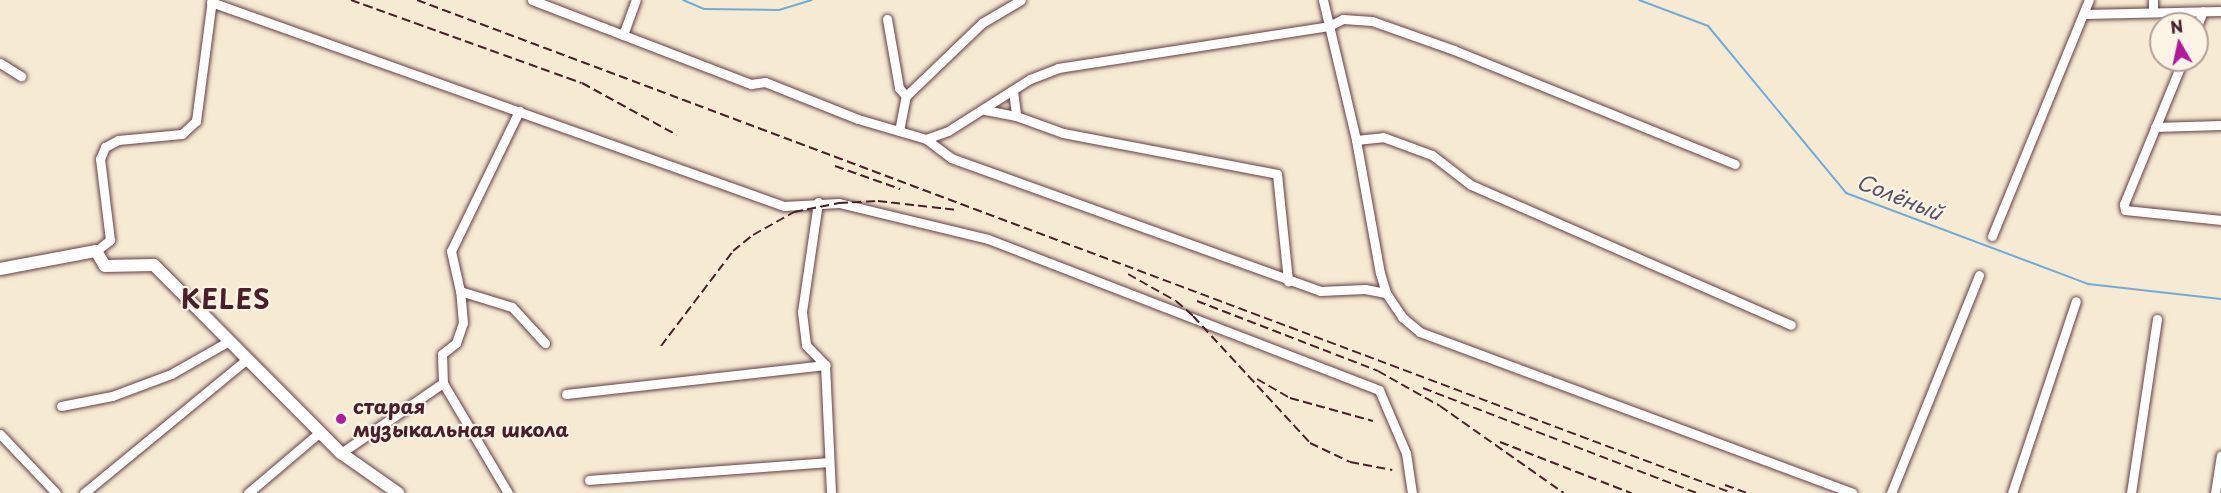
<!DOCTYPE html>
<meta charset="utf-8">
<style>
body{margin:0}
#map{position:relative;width:2221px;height:493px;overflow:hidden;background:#f6ead2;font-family:"Playpen Sans",sans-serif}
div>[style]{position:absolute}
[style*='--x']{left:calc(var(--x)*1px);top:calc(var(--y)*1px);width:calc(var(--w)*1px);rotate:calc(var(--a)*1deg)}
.stream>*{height:2px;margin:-1px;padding:0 1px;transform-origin:1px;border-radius:1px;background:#6eace0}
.roads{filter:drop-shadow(0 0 2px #643d44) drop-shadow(0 0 2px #643d44)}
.minor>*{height:9px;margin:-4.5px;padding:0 4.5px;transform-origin:4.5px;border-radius:4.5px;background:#fff}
.tertiary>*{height:12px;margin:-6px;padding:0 6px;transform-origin:6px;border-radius:6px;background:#fff}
.rail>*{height:2px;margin-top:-1px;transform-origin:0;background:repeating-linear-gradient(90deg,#4a1f2b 0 9px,transparent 0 13.5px)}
.dots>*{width:16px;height:16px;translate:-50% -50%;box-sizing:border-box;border:3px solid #fcf5e5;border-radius:50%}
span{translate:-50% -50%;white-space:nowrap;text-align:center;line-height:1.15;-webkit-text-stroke:4.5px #fcf5e5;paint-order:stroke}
.poi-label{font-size:20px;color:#4a1f2b;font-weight:700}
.left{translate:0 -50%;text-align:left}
.water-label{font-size:21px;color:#57506a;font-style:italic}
.district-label{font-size:26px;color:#4a1f2b;font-weight:700;letter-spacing:1.5px}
.north{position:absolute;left:2149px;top:12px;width:60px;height:60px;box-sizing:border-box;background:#fcf5e5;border:2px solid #b59f9b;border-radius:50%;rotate:351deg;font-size:16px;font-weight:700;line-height:24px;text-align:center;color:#4a1f2b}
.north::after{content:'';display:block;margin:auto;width:21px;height:27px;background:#b5179e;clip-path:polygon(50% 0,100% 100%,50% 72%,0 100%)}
</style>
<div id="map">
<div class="stream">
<div style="--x:683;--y:0;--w:23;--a:23"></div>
<div style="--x:704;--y:9;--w:75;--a:0.8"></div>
<div style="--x:779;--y:10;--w:34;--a:-17"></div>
<div style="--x:1639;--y:0;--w:74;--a:20.6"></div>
<div style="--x:1708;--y:26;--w:217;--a:50.4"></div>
<div style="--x:1846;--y:193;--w:259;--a:20.6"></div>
<div style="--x:2088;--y:284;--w:134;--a:6.4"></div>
</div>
<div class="roads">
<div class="minor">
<div style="--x:532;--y:0;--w:235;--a:21"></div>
<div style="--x:751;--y:84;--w:14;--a:-8"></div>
<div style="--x:765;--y:82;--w:100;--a:21.7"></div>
<div style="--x:858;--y:119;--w:71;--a:16.4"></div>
<div style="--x:926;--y:139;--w:23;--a:-20"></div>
<div style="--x:948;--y:131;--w:97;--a:-32.4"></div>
<div style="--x:1030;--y:79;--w:30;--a:-21"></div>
<div style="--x:1058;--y:68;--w:274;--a:-8.8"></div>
<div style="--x:1329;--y:26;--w:16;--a:-27"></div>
<div style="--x:1343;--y:19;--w:29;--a:4"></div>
<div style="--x:1372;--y:21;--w:87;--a:19.5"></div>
<div style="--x:1454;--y:50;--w:303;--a:22.1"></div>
<div style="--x:1323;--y:0;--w:144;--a:76.7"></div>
<div style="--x:1356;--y:140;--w:135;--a:79.8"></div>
<div style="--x:1380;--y:273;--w:21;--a:73"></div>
<div style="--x:1386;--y:293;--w:29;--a:56"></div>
<div style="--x:1402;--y:317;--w:23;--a:40"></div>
<div style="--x:1420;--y:332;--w:461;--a:20.4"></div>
<div style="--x:2153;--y:0;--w:12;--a:90"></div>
<div style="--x:211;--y:2;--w:608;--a:19.6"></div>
<div style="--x:784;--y:206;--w:55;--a:-3.1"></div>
<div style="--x:839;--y:203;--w:153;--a:13.6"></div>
<div style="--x:988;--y:239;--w:419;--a:21.1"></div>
<div style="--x:1379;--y:390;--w:69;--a:66.8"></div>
<div style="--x:1406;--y:453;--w:40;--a:81.5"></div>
<div style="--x:2084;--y:14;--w:137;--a:-1.3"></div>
<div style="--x:887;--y:19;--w:70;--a:80.1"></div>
<div style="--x:899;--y:88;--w:11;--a:49"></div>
<div style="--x:2197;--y:26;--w:16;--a:-68"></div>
<div style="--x:623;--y:35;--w:37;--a:-70"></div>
<div style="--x:2183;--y:60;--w:156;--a:112.3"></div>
<div style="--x:2124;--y:204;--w:6;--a:81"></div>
<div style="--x:2125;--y:210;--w:97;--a:5.9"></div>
<div style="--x:0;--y:63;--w:25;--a:32"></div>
<div style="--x:1013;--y:90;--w:26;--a:83"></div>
<div style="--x:985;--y:110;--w:32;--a:11"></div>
<div style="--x:1016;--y:116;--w:50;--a:19.9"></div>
<div style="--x:1063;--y:133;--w:218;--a:10.8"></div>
<div style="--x:1277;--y:174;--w:108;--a:84.1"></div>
<div style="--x:2155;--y:127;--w:66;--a:-1.7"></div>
<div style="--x:899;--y:131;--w:36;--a:-79"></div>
<div style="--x:906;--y:96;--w:105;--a:-43.8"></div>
<div style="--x:982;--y:23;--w:45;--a:-30.5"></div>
<div style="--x:926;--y:139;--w:31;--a:37"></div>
<div style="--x:951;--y:158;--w:392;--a:19.8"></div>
<div style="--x:1320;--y:291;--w:45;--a:-2.5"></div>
<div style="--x:1365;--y:289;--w:21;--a:11"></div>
<div style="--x:1356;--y:140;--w:27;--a:-6"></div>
<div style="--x:1383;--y:137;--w:52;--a:20.2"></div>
<div style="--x:1432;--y:155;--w:49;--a:37.6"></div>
<div style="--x:1471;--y:185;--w:349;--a:23.6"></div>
<div style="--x:818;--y:202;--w:111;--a:98.3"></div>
<div style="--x:802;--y:312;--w:33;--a:83"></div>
<div style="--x:806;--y:345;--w:28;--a:46"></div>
<div style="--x:825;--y:365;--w:128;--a:87.3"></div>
<div style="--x:1992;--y:236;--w:255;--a:-67.7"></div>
<div style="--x:96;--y:251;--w:18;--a:-38"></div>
<div style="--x:110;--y:240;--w:82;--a:-97"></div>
<div style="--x:100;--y:159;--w:13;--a:-67"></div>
<div style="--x:105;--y:147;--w:15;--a:-28"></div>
<div style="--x:118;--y:140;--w:64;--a:-5.4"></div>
<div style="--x:182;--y:134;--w:19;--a:-43"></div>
<div style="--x:196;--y:121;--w:122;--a:-82.5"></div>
<div style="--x:460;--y:291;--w:54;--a:17.1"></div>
<div style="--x:512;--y:307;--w:49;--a:47.5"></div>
<div style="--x:566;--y:394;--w:261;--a:-6.4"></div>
<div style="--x:61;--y:406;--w:52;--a:-11.1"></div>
<div style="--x:112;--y:396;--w:63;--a:-20.4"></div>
<div style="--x:171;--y:374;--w:67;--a:-29.6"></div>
<div style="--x:0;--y:434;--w:81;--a:46.5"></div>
<div style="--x:341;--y:453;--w:124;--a:-34.5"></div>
<div style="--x:589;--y:480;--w:240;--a:-4.3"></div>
<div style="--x:84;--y:493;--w:211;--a:-39.4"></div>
<div style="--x:248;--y:493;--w:94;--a:-40.3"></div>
<div style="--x:508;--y:493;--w:128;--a:-120.6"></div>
<div style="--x:443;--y:383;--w:29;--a:-92"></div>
<div style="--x:442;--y:354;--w:18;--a:-38"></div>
<div style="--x:456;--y:343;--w:21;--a:-71"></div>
<div style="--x:463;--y:323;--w:32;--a:-95"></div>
<div style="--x:460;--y:291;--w:41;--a:-102.7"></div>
<div style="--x:451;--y:251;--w:156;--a:-64.1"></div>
<div style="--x:1891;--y:493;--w:235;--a:-68"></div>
<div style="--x:2012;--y:493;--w:202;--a:-71.6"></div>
<div style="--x:2131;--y:493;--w:176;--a:-81.5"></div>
<div style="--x:2215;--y:493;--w:38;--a:-81"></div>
</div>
<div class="tertiary">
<div style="--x:0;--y:269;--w:98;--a:-10.6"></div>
<div style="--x:96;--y:251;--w:17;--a:59"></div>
<div style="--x:105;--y:266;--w:49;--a:-1.2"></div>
<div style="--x:154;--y:265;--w:265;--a:45.2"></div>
<div style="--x:341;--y:453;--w:70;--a:35.1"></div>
</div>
</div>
<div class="rail">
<div style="--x:351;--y:0;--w:245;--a:19.8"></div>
<div style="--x:582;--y:83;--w:108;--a:28.7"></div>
<div style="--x:417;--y:0;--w:1404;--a:20.55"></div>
<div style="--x:835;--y:166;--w:69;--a:19.5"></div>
<div style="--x:1128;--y:274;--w:55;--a:29.4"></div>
<div style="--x:1176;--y:301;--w:23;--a:41"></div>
<div style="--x:1193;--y:316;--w:173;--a:47.3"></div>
<div style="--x:1310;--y:443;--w:44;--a:25.4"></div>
<div style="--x:1350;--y:462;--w:43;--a:10.8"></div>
<div style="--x:1197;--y:301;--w:194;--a:21.1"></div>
<div style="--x:1378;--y:371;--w:71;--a:29.4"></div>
<div style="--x:1440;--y:406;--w:151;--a:35.1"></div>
<div style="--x:661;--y:346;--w:119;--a:-52.8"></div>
<div style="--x:733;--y:251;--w:26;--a:-39"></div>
<div style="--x:753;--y:235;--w:47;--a:-29.3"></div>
<div style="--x:794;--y:212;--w:46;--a:-11.3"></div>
<div style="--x:839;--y:203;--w:39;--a:-3"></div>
<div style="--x:878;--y:201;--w:80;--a:6.5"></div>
<div style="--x:1257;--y:379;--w:38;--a:30"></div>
<div style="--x:1290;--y:398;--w:86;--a:15.5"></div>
<div style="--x:1423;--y:388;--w:293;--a:21"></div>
<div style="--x:1500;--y:442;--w:141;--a:21.3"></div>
<div style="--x:1725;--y:485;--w:23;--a:20"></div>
</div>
<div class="dots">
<div style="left:341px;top:419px;background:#b5179e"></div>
</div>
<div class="poi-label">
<span class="left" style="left:353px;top:418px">старая<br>музыкальная школа</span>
</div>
<div class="water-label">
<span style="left:1900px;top:196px;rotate:22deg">Солёный</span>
</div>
<div class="district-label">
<span style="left:226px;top:299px">KELES</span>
</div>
<div class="north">N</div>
</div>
